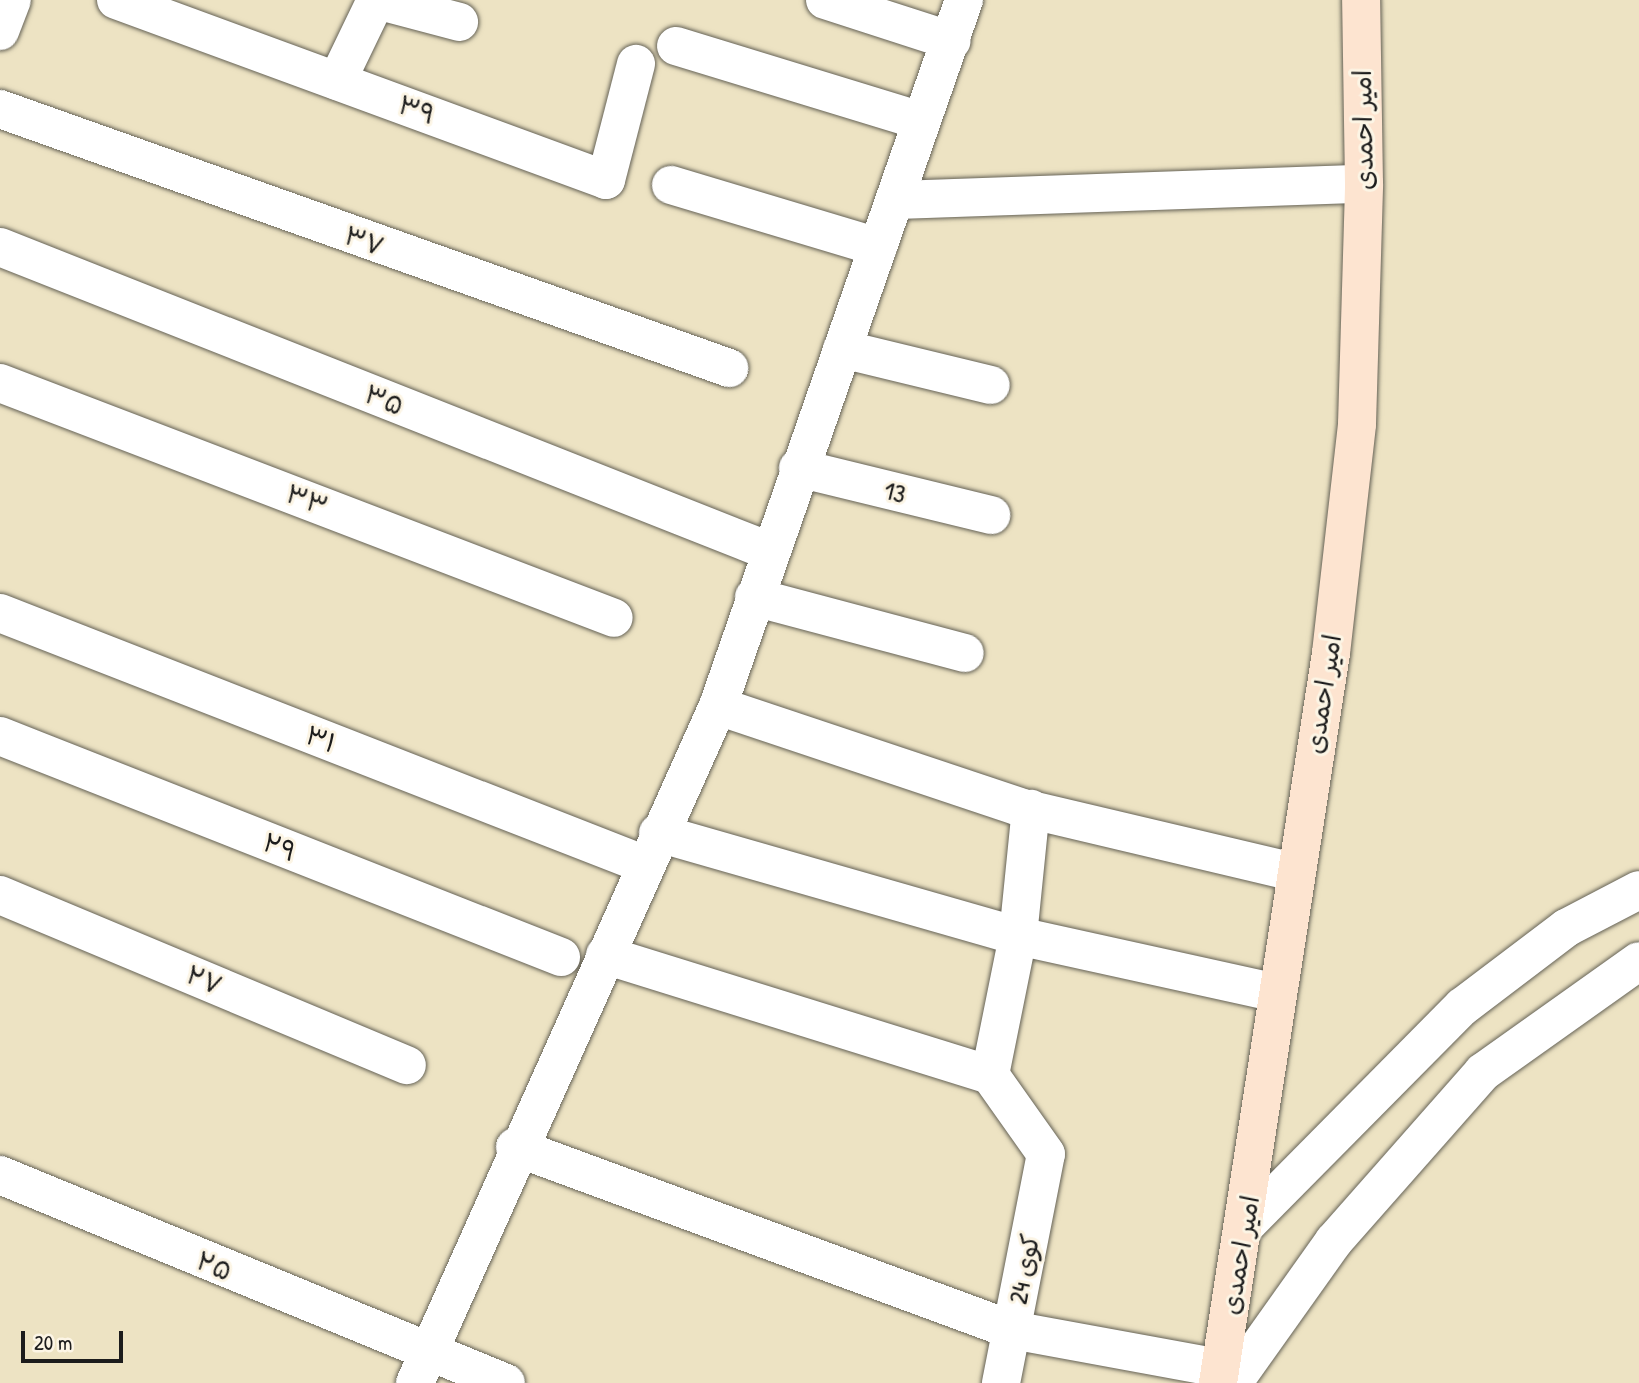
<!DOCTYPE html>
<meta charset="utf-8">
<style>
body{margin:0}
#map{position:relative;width:1639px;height:1383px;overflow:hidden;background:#ede3c3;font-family:"Patrick Hand","Playpen Sans Arabic",sans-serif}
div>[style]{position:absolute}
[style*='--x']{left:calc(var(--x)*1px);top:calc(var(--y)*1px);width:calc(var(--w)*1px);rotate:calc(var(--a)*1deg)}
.roads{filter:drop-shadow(0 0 2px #656256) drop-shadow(0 0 2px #656256)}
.minor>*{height:38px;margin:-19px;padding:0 19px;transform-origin:19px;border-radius:19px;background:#fff}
.tertiary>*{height:38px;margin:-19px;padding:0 19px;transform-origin:19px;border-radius:19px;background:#fff}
.secondary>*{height:38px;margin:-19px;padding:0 19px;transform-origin:19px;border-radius:19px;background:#fde4d0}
span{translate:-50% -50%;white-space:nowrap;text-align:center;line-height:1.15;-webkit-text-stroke:6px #fcf5e5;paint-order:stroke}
.street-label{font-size:26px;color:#1c1c1c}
.scale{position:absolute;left:21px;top:1331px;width:102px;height:32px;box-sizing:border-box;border:4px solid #1c1c1c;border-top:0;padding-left:9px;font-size:21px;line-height:24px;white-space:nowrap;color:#1c1c1c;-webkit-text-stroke:5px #fcf5e5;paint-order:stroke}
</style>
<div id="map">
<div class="roads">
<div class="minor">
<div style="--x:116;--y:0;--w:522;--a:20.17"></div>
<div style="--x:606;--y:180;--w:120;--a:-75.5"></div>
<div style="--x:825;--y:0;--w:133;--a:17.9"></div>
<div style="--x:676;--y:46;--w:256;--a:17"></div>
<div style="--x:337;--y:81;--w:90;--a:-64.3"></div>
<div style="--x:376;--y:0;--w:86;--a:14.8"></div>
<div style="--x:0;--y:109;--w:774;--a:19.56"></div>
<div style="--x:671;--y:185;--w:216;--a:16.7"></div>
<div style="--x:895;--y:200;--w:469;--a:-2"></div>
<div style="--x:0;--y:247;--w:827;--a:21.57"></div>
<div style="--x:842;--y:349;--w:153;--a:13.6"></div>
<div style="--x:0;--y:383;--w:657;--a:20.94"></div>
<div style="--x:798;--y:468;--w:199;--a:13.7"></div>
<div style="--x:754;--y:597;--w:218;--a:14.9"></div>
<div style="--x:0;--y:613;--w:690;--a:21.32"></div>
<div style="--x:718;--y:706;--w:317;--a:18.5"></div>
<div style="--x:1019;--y:807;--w:284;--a:13.3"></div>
<div style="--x:0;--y:736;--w:603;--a:21.5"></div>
<div style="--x:658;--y:833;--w:374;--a:16"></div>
<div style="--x:1018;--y:936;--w:265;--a:12.4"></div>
<div style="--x:0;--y:895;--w:441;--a:22.7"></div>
<div style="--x:605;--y:955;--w:403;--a:17.3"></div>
<div style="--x:515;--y:1147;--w:530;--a:20.21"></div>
<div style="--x:1012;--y:1330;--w:211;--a:10.4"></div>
<div style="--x:0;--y:1175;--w:547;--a:22.35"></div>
<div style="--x:1246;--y:1225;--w:307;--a:-45.3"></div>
<div style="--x:1462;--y:1007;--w:131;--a:-37.2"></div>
<div style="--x:1566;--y:928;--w:82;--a:-27.5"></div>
<div style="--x:415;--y:1383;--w:742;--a:-65.89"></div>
<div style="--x:718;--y:706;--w:748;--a:-70.79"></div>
<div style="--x:1001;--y:1383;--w:233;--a:-78.9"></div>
<div style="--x:1046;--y:1154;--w:97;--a:-125.3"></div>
<div style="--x:990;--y:1075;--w:142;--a:-78.6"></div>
<div style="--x:1018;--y:936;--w:128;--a:-84.2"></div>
<div style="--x:1233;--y:1383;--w:174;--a:-54.6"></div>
<div style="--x:1334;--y:1241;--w:225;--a:-48.6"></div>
<div style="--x:1483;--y:1072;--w:191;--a:-35.4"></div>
</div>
<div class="tertiary">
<div style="--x:0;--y:31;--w:33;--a:-69"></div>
</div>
<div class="secondary">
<div style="--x:1218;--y:1383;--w:739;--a:-81.2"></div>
<div style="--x:1331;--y:653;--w:230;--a:-83.5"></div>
<div style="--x:1357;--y:424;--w:240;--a:-88.3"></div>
<div style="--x:1364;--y:184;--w:184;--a:-90.9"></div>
</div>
</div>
<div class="street-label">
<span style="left:417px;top:110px;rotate:20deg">۳۹</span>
<span style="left:1363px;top:130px;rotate:-91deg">امیر احمدی</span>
<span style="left:364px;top:241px;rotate:20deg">۳۷</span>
<span style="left:384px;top:400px;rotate:22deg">۳۵</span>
<span style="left:895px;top:492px;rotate:14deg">13</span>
<span style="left:307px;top:500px;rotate:21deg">۳۳</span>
<span style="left:1323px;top:694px;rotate:-81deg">امیر احمدی</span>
<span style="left:321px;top:739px;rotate:21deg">۳۱</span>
<span style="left:280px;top:847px;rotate:22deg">۲۹</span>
<span style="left:204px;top:980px;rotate:23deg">۲۷</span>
<span style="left:1240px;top:1255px;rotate:-80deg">امیر احمدی</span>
<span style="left:214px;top:1266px;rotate:23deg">۲۵</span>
<span style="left:1024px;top:1269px;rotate:-79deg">کوی 24</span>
</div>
<div class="scale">20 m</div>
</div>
